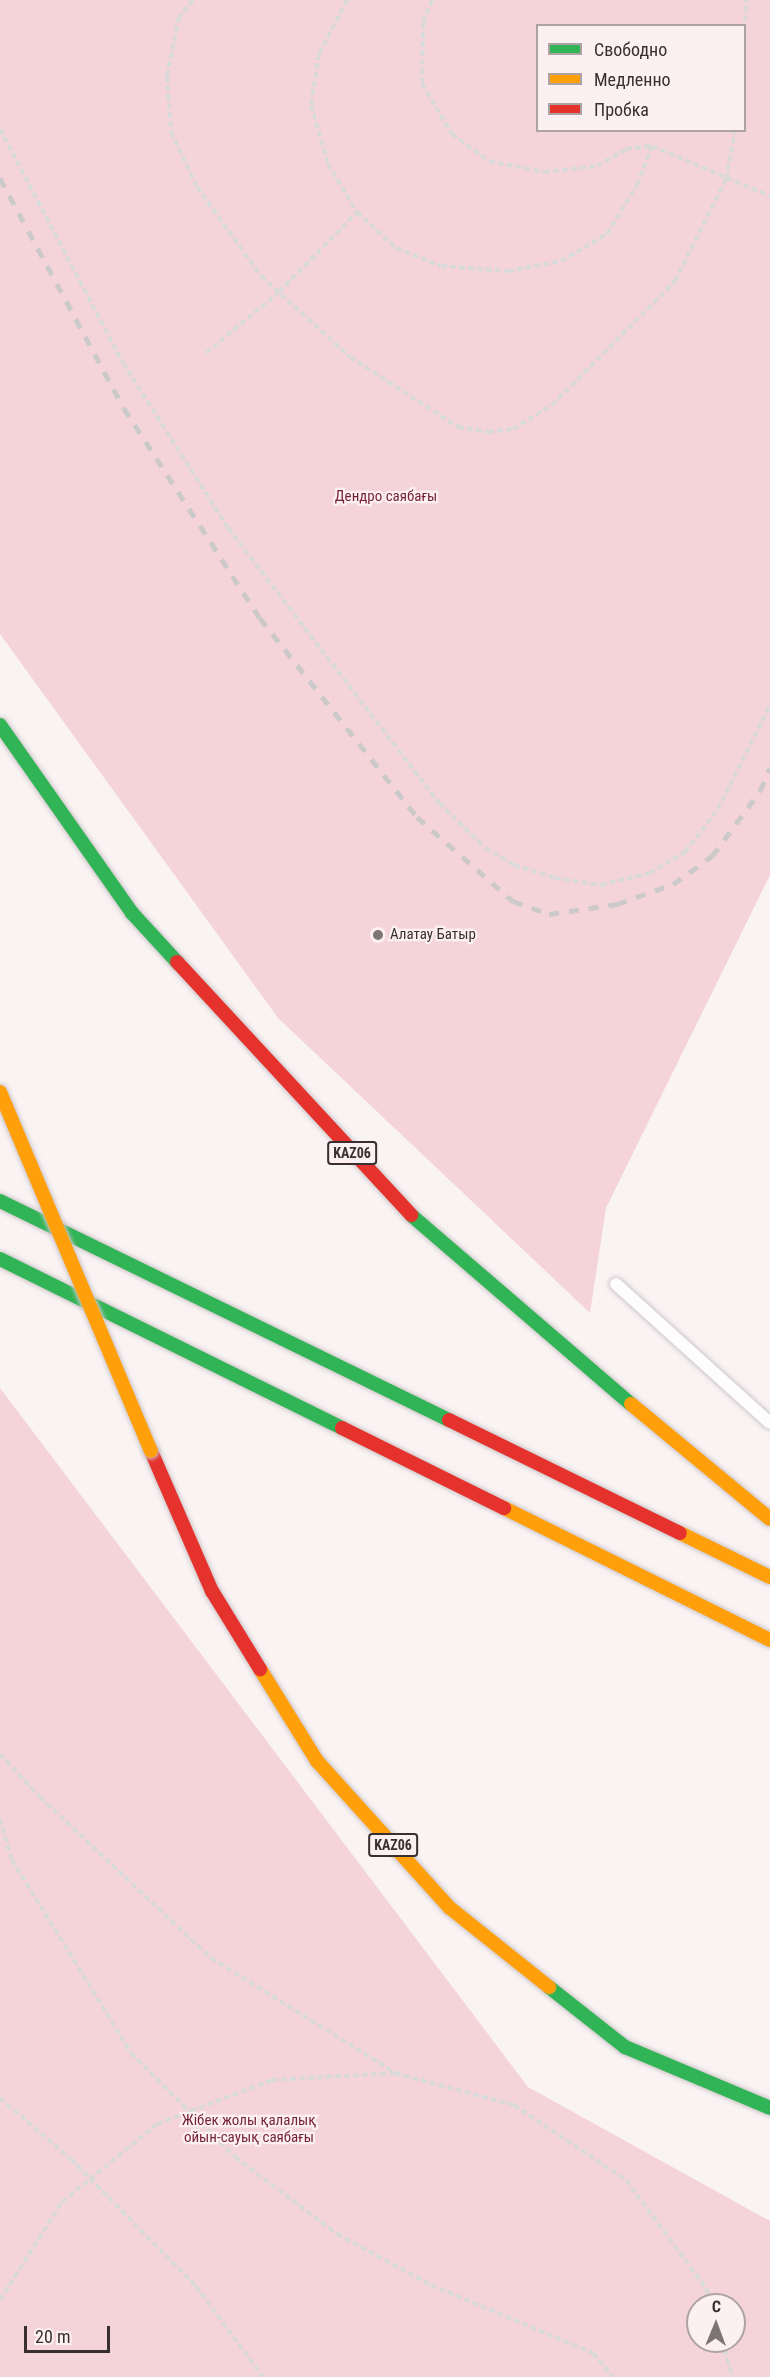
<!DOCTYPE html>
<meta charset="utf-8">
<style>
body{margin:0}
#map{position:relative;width:770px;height:2377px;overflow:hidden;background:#f9f3f4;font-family:"Roboto Condensed",sans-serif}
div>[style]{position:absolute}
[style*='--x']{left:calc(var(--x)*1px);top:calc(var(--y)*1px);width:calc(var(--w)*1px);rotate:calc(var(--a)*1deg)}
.green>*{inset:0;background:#f5d4d9}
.path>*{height:4px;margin-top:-2px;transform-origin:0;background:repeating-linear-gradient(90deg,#dad9d9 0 6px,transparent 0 9px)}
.roads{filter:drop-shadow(0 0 2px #cec6c8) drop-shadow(0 0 2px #cec6c8)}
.lane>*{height:12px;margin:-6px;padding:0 6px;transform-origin:6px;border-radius:6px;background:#fefdfd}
.fast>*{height:14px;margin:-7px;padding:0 7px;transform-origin:7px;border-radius:7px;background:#30b455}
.slow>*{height:14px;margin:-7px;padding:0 7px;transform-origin:7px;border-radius:7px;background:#ff9f0a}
.jam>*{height:14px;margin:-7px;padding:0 7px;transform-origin:7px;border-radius:7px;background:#e5322d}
.rail>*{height:4.5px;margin-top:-2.25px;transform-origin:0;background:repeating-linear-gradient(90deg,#ccc9ca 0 10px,transparent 0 20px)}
.bridges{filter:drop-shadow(0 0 2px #cec6c8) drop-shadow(0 0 2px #cec6c8)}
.slow-bridge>*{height:14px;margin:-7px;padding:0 7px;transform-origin:7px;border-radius:7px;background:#ff9f0a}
.dots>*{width:16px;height:16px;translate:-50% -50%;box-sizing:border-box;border:3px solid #fcf0f2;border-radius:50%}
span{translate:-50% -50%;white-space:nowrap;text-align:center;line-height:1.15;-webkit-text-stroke:4.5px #fcf0f2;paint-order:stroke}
.shield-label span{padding:2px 4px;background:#fcf0f2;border:2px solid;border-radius:4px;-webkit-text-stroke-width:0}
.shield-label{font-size:14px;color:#392f30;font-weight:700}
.park-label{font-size:15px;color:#751f39}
.poi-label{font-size:15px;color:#392f30}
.left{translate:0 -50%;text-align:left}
.legend{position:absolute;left:536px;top:24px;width:210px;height:108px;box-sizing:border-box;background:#fcf0f2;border:2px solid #aea3a4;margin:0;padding:8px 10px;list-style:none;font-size:18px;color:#392f30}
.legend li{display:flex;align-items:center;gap:12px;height:30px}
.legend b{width:30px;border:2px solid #aea3a4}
.north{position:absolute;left:686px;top:2293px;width:60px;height:60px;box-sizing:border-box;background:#fcf0f2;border:2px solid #aea3a4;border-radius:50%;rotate:1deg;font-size:16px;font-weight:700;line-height:24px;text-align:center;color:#392f30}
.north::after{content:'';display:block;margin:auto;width:21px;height:27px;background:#7c7475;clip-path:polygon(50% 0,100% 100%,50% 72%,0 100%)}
.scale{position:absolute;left:24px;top:2326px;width:86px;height:27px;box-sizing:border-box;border:3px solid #392f30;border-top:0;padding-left:8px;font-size:18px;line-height:21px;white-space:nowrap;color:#392f30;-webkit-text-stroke:4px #fcf0f2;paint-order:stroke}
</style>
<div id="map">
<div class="green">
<div style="clip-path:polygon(evenodd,0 0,770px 0,770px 875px,606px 1208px,590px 1313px,278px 1018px,0 634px,0 0,538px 26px,744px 26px,744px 130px,538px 130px,538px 26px)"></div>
<div style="clip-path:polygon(evenodd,0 1388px,528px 2087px,770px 2221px,770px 2377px,0 2377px,0 1388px,698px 2305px,734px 2305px,734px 2341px,698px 2341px,698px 2305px)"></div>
</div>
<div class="path">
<div style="--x:193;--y:0;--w:22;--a:129"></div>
<div style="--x:179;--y:17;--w:60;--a:101.5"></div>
<div style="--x:167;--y:76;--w:56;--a:85.9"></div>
<div style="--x:171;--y:132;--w:61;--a:64.7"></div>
<div style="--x:197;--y:187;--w:110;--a:54.3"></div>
<div style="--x:261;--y:276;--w:120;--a:42.3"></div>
<div style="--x:350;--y:357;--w:129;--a:32.9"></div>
<div style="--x:458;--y:427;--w:30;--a:9"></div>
<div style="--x:488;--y:432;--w:25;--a:-7"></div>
<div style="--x:513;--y:429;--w:46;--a:-31.6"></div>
<div style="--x:552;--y:405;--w:175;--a:-45.2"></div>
<div style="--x:675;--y:281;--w:114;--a:-63.4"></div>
<div style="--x:726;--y:179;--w:50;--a:-79.6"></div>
<div style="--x:347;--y:0;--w:61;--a:117.4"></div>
<div style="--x:319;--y:54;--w:52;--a:98.9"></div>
<div style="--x:311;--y:105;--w:61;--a:73.9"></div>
<div style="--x:328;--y:164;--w:56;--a:58.9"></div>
<div style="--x:357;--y:212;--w:53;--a:42.7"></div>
<div style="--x:396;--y:248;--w:48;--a:21.8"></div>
<div style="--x:441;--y:266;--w:67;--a:4.3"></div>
<div style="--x:508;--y:271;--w:54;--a:-10.7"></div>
<div style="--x:561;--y:261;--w:53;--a:-30.4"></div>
<div style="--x:607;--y:234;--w:57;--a:-58.5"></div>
<div style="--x:637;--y:185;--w:42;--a:-69"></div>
<div style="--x:432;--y:0;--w:25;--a:111"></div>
<div style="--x:423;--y:23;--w:61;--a:90.9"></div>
<div style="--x:422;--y:84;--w:58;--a:59"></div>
<div style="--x:452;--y:134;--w:46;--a:36.1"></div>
<div style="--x:489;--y:161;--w:56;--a:11.3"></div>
<div style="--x:544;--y:172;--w:53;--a:-6.5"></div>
<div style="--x:597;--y:166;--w:34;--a:-30"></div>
<div style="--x:626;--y:149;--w:26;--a:-7"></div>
<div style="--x:652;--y:146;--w:128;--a:23"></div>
<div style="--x:744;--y:48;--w:48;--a:-87.6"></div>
<div style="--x:0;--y:129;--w:264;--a:62.3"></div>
<div style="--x:123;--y:363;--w:196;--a:57.5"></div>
<div style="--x:228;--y:528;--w:347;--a:52.5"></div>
<div style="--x:439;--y:803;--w:64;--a:44.4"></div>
<div style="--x:485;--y:848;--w:34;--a:30"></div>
<div style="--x:514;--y:865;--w:43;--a:17.6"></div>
<div style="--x:555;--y:878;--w:47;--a:8.7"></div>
<div style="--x:601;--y:885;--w:50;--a:-13.8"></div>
<div style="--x:650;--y:873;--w:41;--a:-31"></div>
<div style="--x:685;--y:852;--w:54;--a:-52.5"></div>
<div style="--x:718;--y:809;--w:116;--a:-63.4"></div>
<div style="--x:206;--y:353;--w:95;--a:-39.9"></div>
<div style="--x:279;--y:292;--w:112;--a:-45.7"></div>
<div style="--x:0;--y:1754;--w:59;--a:47.1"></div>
<div style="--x:40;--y:1797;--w:235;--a:43.3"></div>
<div style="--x:211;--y:1958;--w:216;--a:31.9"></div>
<div style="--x:0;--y:1819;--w:43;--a:73.7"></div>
<div style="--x:12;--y:1860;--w:227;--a:58.3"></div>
<div style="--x:131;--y:2053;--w:147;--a:45"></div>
<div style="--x:235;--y:2157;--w:128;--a:37"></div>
<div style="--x:337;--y:2234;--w:107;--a:28.5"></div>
<div style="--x:431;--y:2285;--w:176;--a:22.8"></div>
<div style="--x:593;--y:2353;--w:31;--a:50"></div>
<div style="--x:0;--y:2098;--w:94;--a:40.7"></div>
<div style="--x:71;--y:2159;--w:178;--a:45.5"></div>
<div style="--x:196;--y:2286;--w:113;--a:53.6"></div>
<div style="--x:0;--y:2300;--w:116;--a:-57.7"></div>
<div style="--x:62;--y:2202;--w:123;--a:-39.4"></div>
<div style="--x:157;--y:2124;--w:123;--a:-20.9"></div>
<div style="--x:272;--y:2080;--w:123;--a:-3.3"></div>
<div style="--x:395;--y:2073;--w:123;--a:15.1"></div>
<div style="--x:514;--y:2105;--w:135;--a:33.8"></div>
<div style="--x:626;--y:2180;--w:134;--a:53.5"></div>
<div style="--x:706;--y:2288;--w:18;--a:74"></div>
<div style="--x:722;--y:2341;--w:37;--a:74"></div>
</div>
<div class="roads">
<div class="lane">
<div style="--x:616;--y:1284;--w:207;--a:42.1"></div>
</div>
<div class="fast">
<div style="--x:0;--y:725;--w:230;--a:54.9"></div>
<div style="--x:132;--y:913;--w:67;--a:47.4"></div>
<div style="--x:0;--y:1201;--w:500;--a:26"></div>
<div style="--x:411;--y:1215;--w:290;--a:40.7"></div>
<div style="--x:0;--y:1259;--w:381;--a:26.3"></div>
<div style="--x:549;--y:1987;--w:97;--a:38.3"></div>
<div style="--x:625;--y:2047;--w:157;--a:22.8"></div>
</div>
<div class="slow">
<div style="--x:631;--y:1404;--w:180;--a:39.6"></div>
<div style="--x:504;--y:1508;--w:297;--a:26.4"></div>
<div style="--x:680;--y:1533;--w:100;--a:26.1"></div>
<div style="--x:260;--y:1669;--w:108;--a:58.2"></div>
<div style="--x:317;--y:1761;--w:198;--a:47.9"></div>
<div style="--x:450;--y:1908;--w:127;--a:38.6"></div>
</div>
<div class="jam">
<div style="--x:177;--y:962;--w:345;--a:47.2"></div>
<div style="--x:449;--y:1420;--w:257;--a:26.1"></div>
<div style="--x:342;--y:1428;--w:181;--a:26.3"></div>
<div style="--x:151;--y:1451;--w:153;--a:66.5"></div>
<div style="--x:212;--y:1591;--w:92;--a:58.4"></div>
</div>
</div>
<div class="rail">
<div style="--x:0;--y:178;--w:261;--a:61.7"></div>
<div style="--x:124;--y:408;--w:250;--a:57.1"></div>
<div style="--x:260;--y:618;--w:253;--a:51.7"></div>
<div style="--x:417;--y:817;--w:128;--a:41.2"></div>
<div style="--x:513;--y:901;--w:38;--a:20"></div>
<div style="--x:549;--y:914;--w:69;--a:-8.4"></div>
<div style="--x:617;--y:904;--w:59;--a:-19.7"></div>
<div style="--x:673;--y:884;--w:48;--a:-35.7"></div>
<div style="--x:712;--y:856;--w:81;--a:-53.6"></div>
<div style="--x:760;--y:791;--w:25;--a:-67"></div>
</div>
<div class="bridges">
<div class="slow-bridge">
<div style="--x:0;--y:1092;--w:389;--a:67.2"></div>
</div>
</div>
<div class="dots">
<div style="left:378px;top:935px;background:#7c7475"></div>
</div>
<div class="shield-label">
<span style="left:352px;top:1153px">KАZ06</span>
<span style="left:393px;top:1845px">KАZ06</span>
</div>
<div class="park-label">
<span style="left:386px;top:497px">Дендро саябағы</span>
<span style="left:249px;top:2129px">Жібек жолы қалалық<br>ойын-сауық саябағы</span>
</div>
<div class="poi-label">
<span class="left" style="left:390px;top:935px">Алатау Батыр</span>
</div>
<ul class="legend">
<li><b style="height:8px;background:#30b455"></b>Свободно</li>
<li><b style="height:8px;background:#ff9f0a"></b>Медленно</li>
<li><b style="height:8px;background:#e5322d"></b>Пробка</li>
</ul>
<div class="north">С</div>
<div class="scale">20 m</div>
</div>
